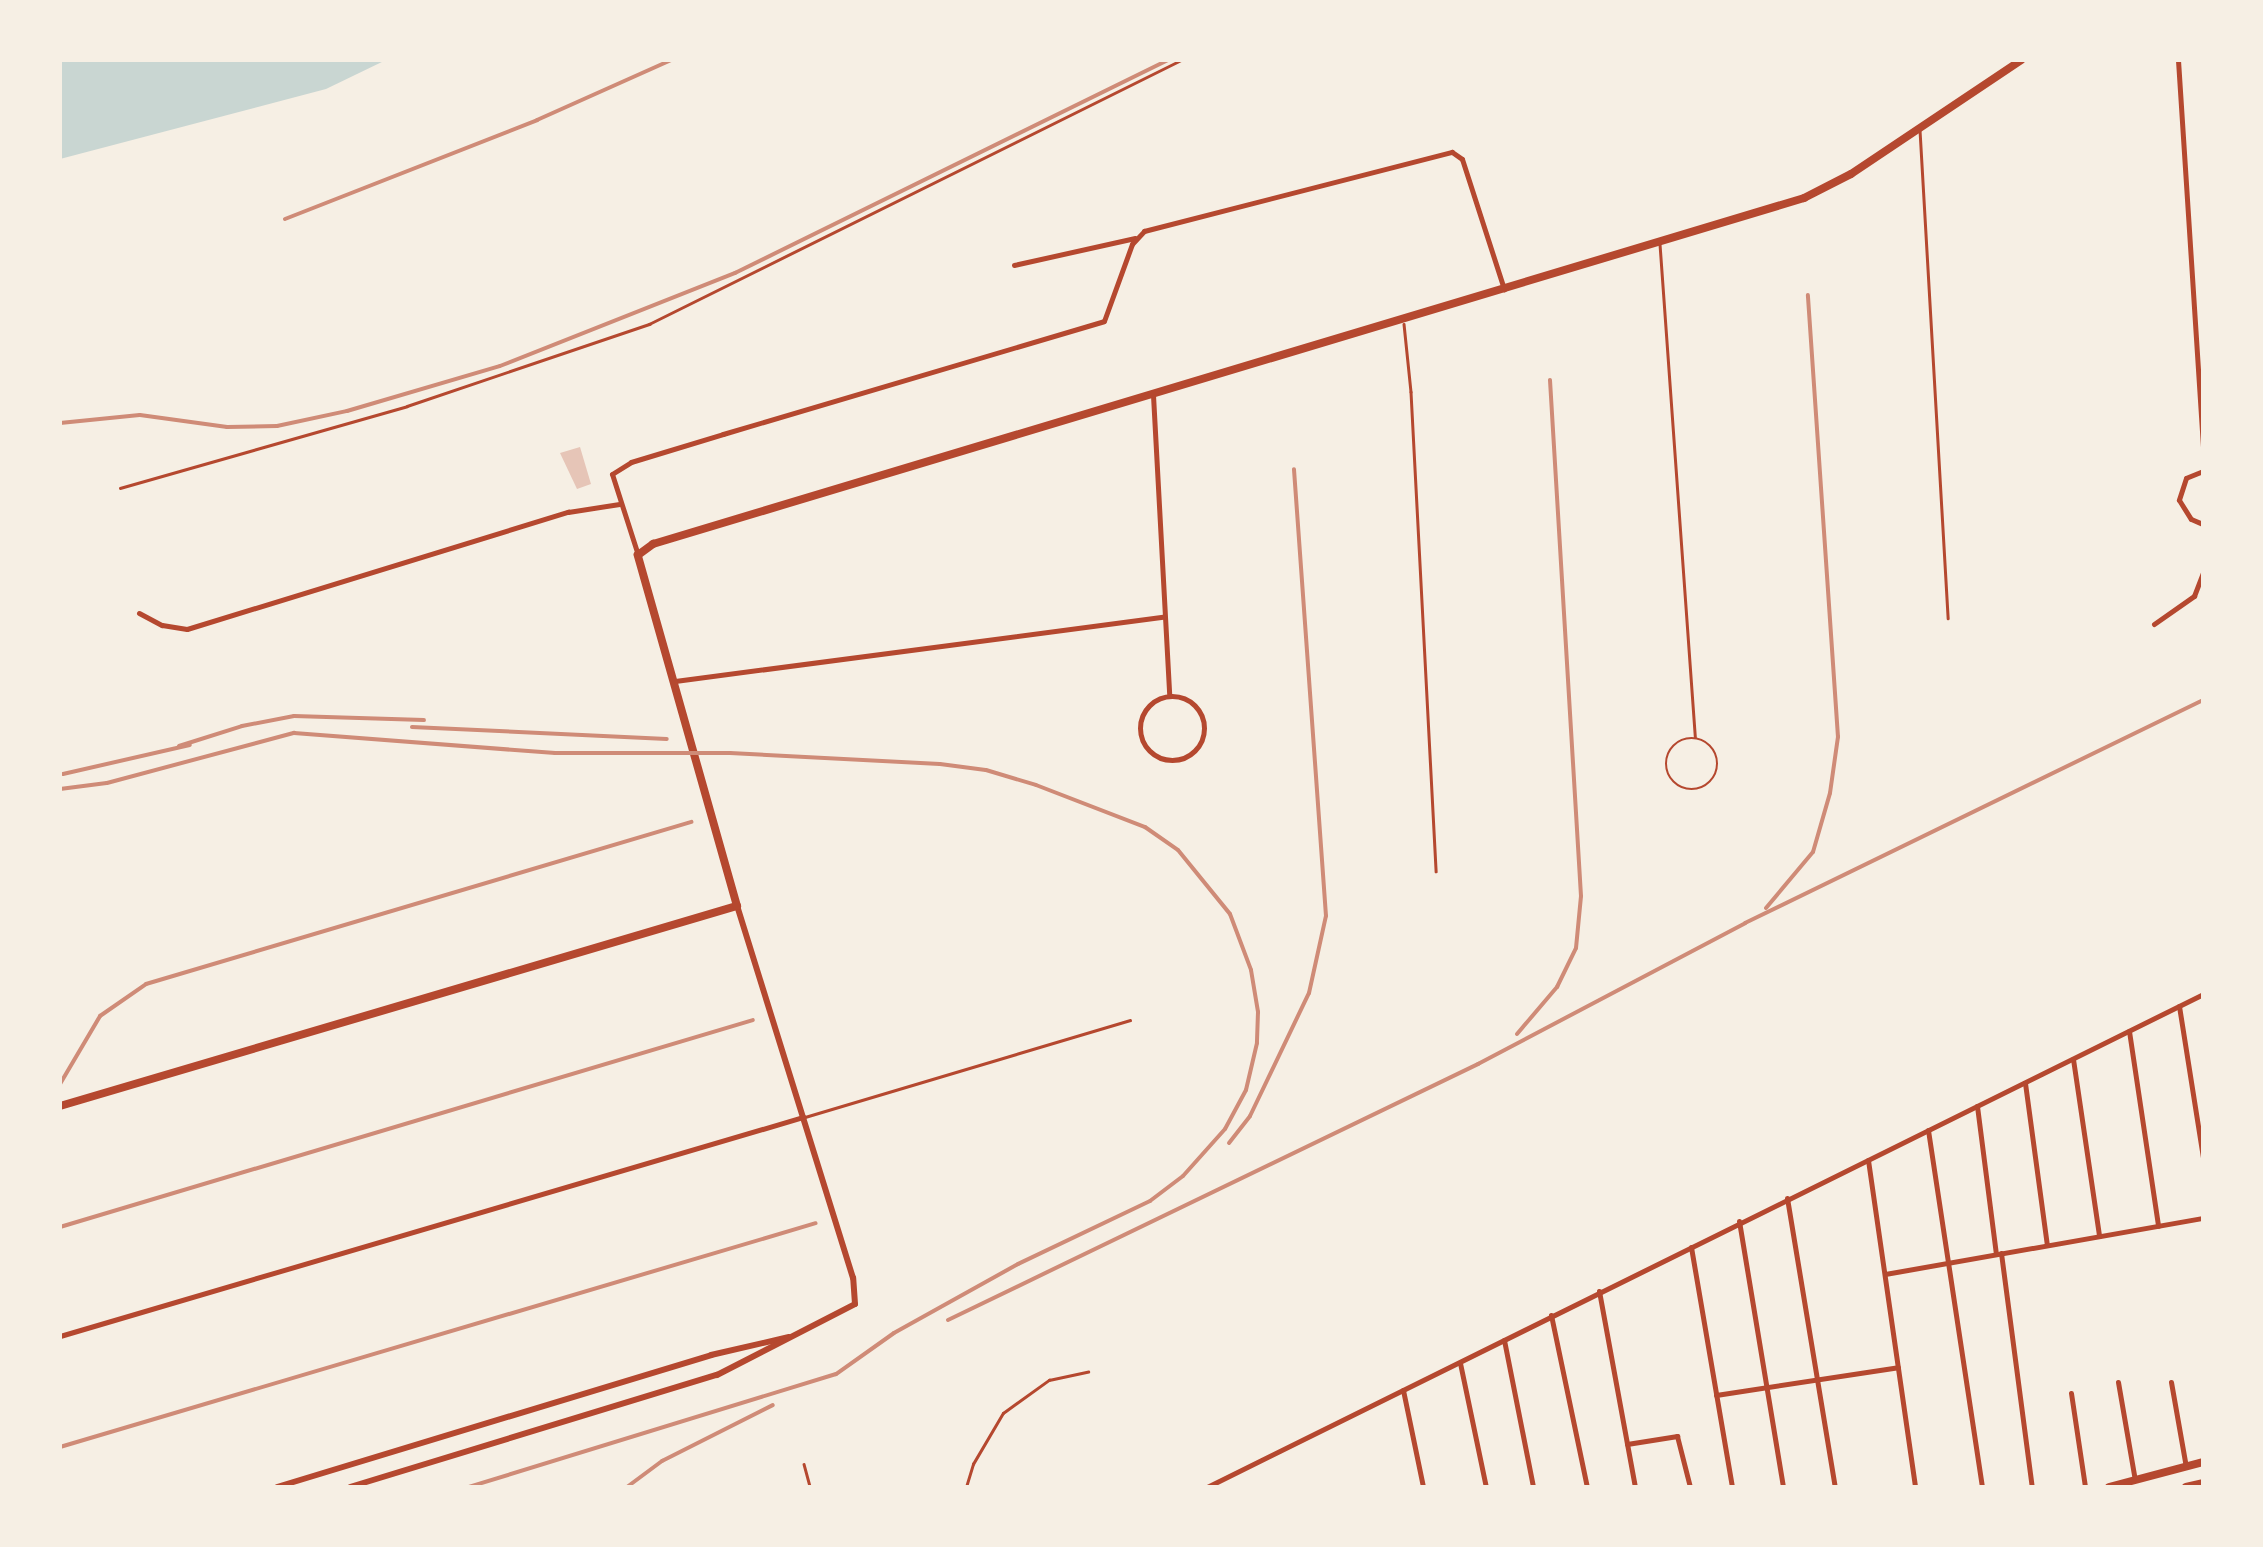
<!DOCTYPE html>
<style>
body{margin:0}
#map{position:relative;width:2263px;height:1547px;overflow:hidden;background:#f6efe4;font-family:Overpass,sans-serif}
div>[style]{position:absolute}
[style*='--x']{left:calc(var(--x)*1px);top:calc(var(--y)*1px);width:calc(var(--w)*1px);rotate:calc(var(--a)*1deg)}
.water>*{inset:0;background:#c9d6d2}
.building>*{inset:0;background:#e6c5b7}
.service>*{height:2.5px;margin:-1.25px;padding:0 1.25px;transform-origin:1.25px;border-radius:1.25px;background:#b5482f}
.service>.ring{margin:-1.25px;padding:0;box-sizing:content-box;background:none;border:2.5px solid #b5482f;border-radius:50%}
.minor>*{height:5px;margin:-2.5px;padding:0 2.5px;transform-origin:2.5px;border-radius:2.5px;background:#b5482f}
.minor>.ring{margin:-2.5px;padding:0;box-sizing:content-box;background:none;border:5px solid #b5482f;border-radius:50%}
.tertiary>*{height:6px;margin:-3px;padding:0 3px;transform-origin:3px;border-radius:3px;background:#b5482f}
.secondary>*{height:8px;margin:-4px;padding:0 4px;transform-origin:4px;border-radius:4px;background:#b5482f}
.rail>*{height:4px;margin:-2px;padding:0 2px;transform-origin:2px;border-radius:2px;background:#cf8b77}
span{translate:-50% -50%;white-space:nowrap;text-align:center;line-height:1.15;-webkit-text-stroke:10px #f6efe4;paint-order:stroke}
.frame{position:absolute;inset:0;border:62px solid #f6efe4;pointer-events:none}
</style>
<div id="map">
<div class="water">
<div style="clip-path:polygon(60px 60px,386px 60px,326px 89px,60px 159px)"></div>
</div>
<div class="building">
<div style="clip-path:polygon(580px 447px,591px 484px,577px 489px,560px 453px)"></div>
</div>
<div class="service">
<div style="--x:1920;--y:130;--w:489;--a:86.7"></div>
<div style="--x:1660;--y:244;--w:494;--a:85.9"></div>
<div style="--x:1404;--y:324;--w:68;--a:84.1"></div>
<div style="--x:1411;--y:392;--w:480;--a:87"></div>
<div style="--x:120;--y:488;--w:298;--a:-15.9"></div>
<div style="--x:407;--y:406;--w:256;--a:-18.7"></div>
<div style="--x:649;--y:324;--w:594;--a:-26.39"></div>
<div class="ring" style="left:1666px;top:738px;width:49.5px;height:49.5px"></div>
<div style="--x:805;--y:1117;--w:339;--a:-16.6"></div>
<div style="--x:804;--y:1464;--w:24;--a:75"></div>
<div style="--x:966;--y:1487;--w:24;--a:-73"></div>
<div style="--x:973;--y:1464;--w:59;--a:-59.5"></div>
<div style="--x:1003;--y:1413;--w:57;--a:-35.7"></div>
<div style="--x:1049;--y:1380;--w:40;--a:-12"></div>
</div>
<div class="minor">
<div style="--x:2178;--y:60;--w:392;--a:86.3"></div>
<div style="--x:1014;--y:265;--w:124;--a:-12.6"></div>
<div style="--x:1153;--y:395;--w:300;--a:86.9"></div>
<div style="--x:2203;--y:471;--w:18;--a:158"></div>
<div style="--x:2186;--y:478;--w:23;--a:108"></div>
<div style="--x:2179;--y:500;--w:22;--a:58"></div>
<div style="--x:2191;--y:519;--w:13;--a:23"></div>
<div style="--x:638;--y:555;--w:85;--a:-107.8"></div>
<div style="--x:612;--y:474;--w:22;--a:-32"></div>
<div style="--x:631;--y:462;--w:96;--a:-16.9"></div>
<div style="--x:723;--y:434;--w:397;--a:-16.5"></div>
<div style="--x:1104;--y:321;--w:82;--a:-70"></div>
<div style="--x:1132;--y:244;--w:18;--a:-47"></div>
<div style="--x:1144;--y:231;--w:318;--a:-14.4"></div>
<div style="--x:1452;--y:152;--w:12;--a:35"></div>
<div style="--x:1462;--y:159;--w:137;--a:72.1"></div>
<div style="--x:139;--y:613;--w:26;--a:28"></div>
<div style="--x:162;--y:625;--w:25;--a:9"></div>
<div style="--x:187;--y:629;--w:399;--a:-17.1"></div>
<div style="--x:568;--y:512;--w:52;--a:-8.9"></div>
<div style="--x:2154;--y:624;--w:49;--a:-35"></div>
<div style="--x:2194;--y:596;--w:25;--a:-69"></div>
<div style="--x:675;--y:681;--w:492;--a:-7.5"></div>
<div class="ring" style="left:1140px;top:696px;width:59px;height:59px"></div>
<div style="--x:2179;--y:1006;--w:153;--a:81"></div>
<div style="--x:2129;--y:1031;--w:197;--a:81.5"></div>
<div style="--x:2073;--y:1059;--w:179;--a:81.6"></div>
<div style="--x:2025;--y:1083;--w:163;--a:82.3"></div>
<div style="--x:1977;--y:1106;--w:149;--a:82.7"></div>
<div style="--x:1928;--y:1130;--w:361;--a:81.4"></div>
<div style="--x:1868;--y:1160;--w:330;--a:81.8"></div>
<div style="--x:1787;--y:1198;--w:293;--a:80.6"></div>
<div style="--x:1739;--y:1221;--w:270;--a:80.6"></div>
<div style="--x:1691;--y:1247;--w:243;--a:80.3"></div>
<div style="--x:2001;--y:1253;--w:236;--a:82.5"></div>
<div style="--x:1885;--y:1274;--w:323;--a:-10"></div>
<div style="--x:1599;--y:1291;--w:199;--a:79.6"></div>
<div style="--x:1551;--y:1315;--w:176;--a:78.2"></div>
<div style="--x:60;--y:1336;--w:775;--a:-16.42"></div>
<div style="--x:1504;--y:1340;--w:150;--a:78.8"></div>
<div style="--x:1460;--y:1363;--w:127;--a:78.2"></div>
<div style="--x:2118;--y:1382;--w:99;--a:80.2"></div>
<div style="--x:2171;--y:1382;--w:86;--a:80"></div>
<div style="--x:1403;--y:1390;--w:99;--a:78.3"></div>
<div style="--x:2071;--y:1393;--w:95;--a:81.5"></div>
<div style="--x:1716;--y:1395;--w:184;--a:-8.7"></div>
<div style="--x:1627;--y:1444;--w:51;--a:-9.1"></div>
<div style="--x:1677;--y:1436;--w:53;--a:75.7"></div>
<div style="--x:1207;--y:1487;--w:1111;--a:-26.33"></div>
</div>
<div class="tertiary">
<div style="--x:277;--y:1487;--w:454;--a:-16.9"></div>
<div style="--x:711;--y:1355;--w:80;--a:-13"></div>
<div style="--x:350;--y:1487;--w:384;--a:-17"></div>
<div style="--x:717;--y:1375;--w:155;--a:-27.2"></div>
<div style="--x:855;--y:1304;--w:26;--a:-94"></div>
<div style="--x:853;--y:1278;--w:390;--a:-107.3"></div>
</div>
<div class="secondary">
<div style="--x:60;--y:1106;--w:706;--a:-16.46"></div>
<div style="--x:737;--y:906;--w:365;--a:-105.8"></div>
<div style="--x:638;--y:555;--w:19;--a:-36"></div>
<div style="--x:653;--y:544;--w:1202;--a:-16.73"></div>
<div style="--x:1804;--y:198;--w:53;--a:-27.1"></div>
<div style="--x:1851;--y:174;--w:205;--a:-33.8"></div>
<div style="--x:2109;--y:1487;--w:97;--a:-14.9"></div>
<div style="--x:2186;--y:1487;--w:17;--a:-13"></div>
</div>
<div class="rail">
<div style="--x:285;--y:219;--w:271;--a:-21.4"></div>
<div style="--x:537;--y:120;--w:147;--a:-24.1"></div>
<div style="--x:60;--y:423;--w:80;--a:-5.7"></div>
<div style="--x:140;--y:415;--w:88;--a:7.9"></div>
<div style="--x:227;--y:427;--w:50;--a:-1.1"></div>
<div style="--x:277;--y:426;--w:72;--a:-12.1"></div>
<div style="--x:347;--y:411;--w:159;--a:-16.4"></div>
<div style="--x:500;--y:366;--w:253;--a:-21.6"></div>
<div style="--x:735;--y:273;--w:482;--a:-26.2"></div>
<div style="--x:412;--y:727;--w:255;--a:2.7"></div>
<div style="--x:179;--y:746;--w:66;--a:-17.6"></div>
<div style="--x:242;--y:726;--w:53;--a:-10.9"></div>
<div style="--x:294;--y:716;--w:130;--a:1.8"></div>
<div style="--x:63;--y:774;--w:130;--a:-12.9"></div>
<div style="--x:60;--y:789;--w:47;--a:-7.3"></div>
<div style="--x:107;--y:783;--w:194;--a:-15"></div>
<div style="--x:294;--y:733;--w:262;--a:4.4"></div>
<div style="--x:555;--y:753;--w:175;--a:0"></div>
<div style="--x:730;--y:753;--w:210;--a:3"></div>
<div style="--x:940;--y:764;--w:46;--a:7.4"></div>
<div style="--x:986;--y:770;--w:52;--a:16.7"></div>
<div style="--x:1036;--y:785;--w:117;--a:21.1"></div>
<div style="--x:1145;--y:827;--w:40;--a:34.9"></div>
<div style="--x:1178;--y:850;--w:82;--a:50.9"></div>
<div style="--x:1230;--y:914;--w:60;--a:69.4"></div>
<div style="--x:1251;--y:970;--w:43;--a:80.5"></div>
<div style="--x:1258;--y:1012;--w:31;--a:92"></div>
<div style="--x:1257;--y:1043;--w:48;--a:103.2"></div>
<div style="--x:1246;--y:1090;--w:44;--a:118.3"></div>
<div style="--x:1225;--y:1129;--w:63;--a:131.8"></div>
<div style="--x:1183;--y:1176;--w:41;--a:142.9"></div>
<div style="--x:1150;--y:1201;--w:146;--a:154.5"></div>
<div style="--x:1018;--y:1264;--w:142;--a:150.9"></div>
<div style="--x:894;--y:1333;--w:71;--a:144.7"></div>
<div style="--x:836;--y:1374;--w:384;--a:162.9"></div>
<div style="--x:1766;--y:908;--w:73;--a:-50"></div>
<div style="--x:1813;--y:852;--w:61;--a:-73.9"></div>
<div style="--x:1830;--y:793;--w:57;--a:-81.9"></div>
<div style="--x:1838;--y:737;--w:443;--a:-93.9"></div>
<div style="--x:1517;--y:1034;--w:62;--a:-49.6"></div>
<div style="--x:1557;--y:987;--w:43;--a:-64"></div>
<div style="--x:1576;--y:948;--w:52;--a:-84.5"></div>
<div style="--x:1581;--y:896;--w:517;--a:-93.44"></div>
<div style="--x:60;--y:1084;--w:79;--a:-59.5"></div>
<div style="--x:100;--y:1016;--w:56;--a:-34.8"></div>
<div style="--x:146;--y:984;--w:569;--a:-16.55"></div>
<div style="--x:1229;--y:1143;--w:34;--a:-52"></div>
<div style="--x:1250;--y:1116;--w:136;--a:-64.4"></div>
<div style="--x:1309;--y:993;--w:79;--a:-77.6"></div>
<div style="--x:1326;--y:916;--w:448;--a:-94.1"></div>
<div style="--x:60;--y:1227;--w:723;--a:-16.63"></div>
<div style="--x:948;--y:1320;--w:589;--a:-25.78"></div>
<div style="--x:1478;--y:1064;--w:302;--a:-27.8"></div>
<div style="--x:1745;--y:923;--w:509;--a:-25.96"></div>
<div style="--x:60;--y:1447;--w:788;--a:-16.5"></div>
<div style="--x:627;--y:1487;--w:44;--a:-36.6"></div>
<div style="--x:662;--y:1461;--w:124;--a:-26.8"></div>
</div>
<div class="frame"></div>
</div>
